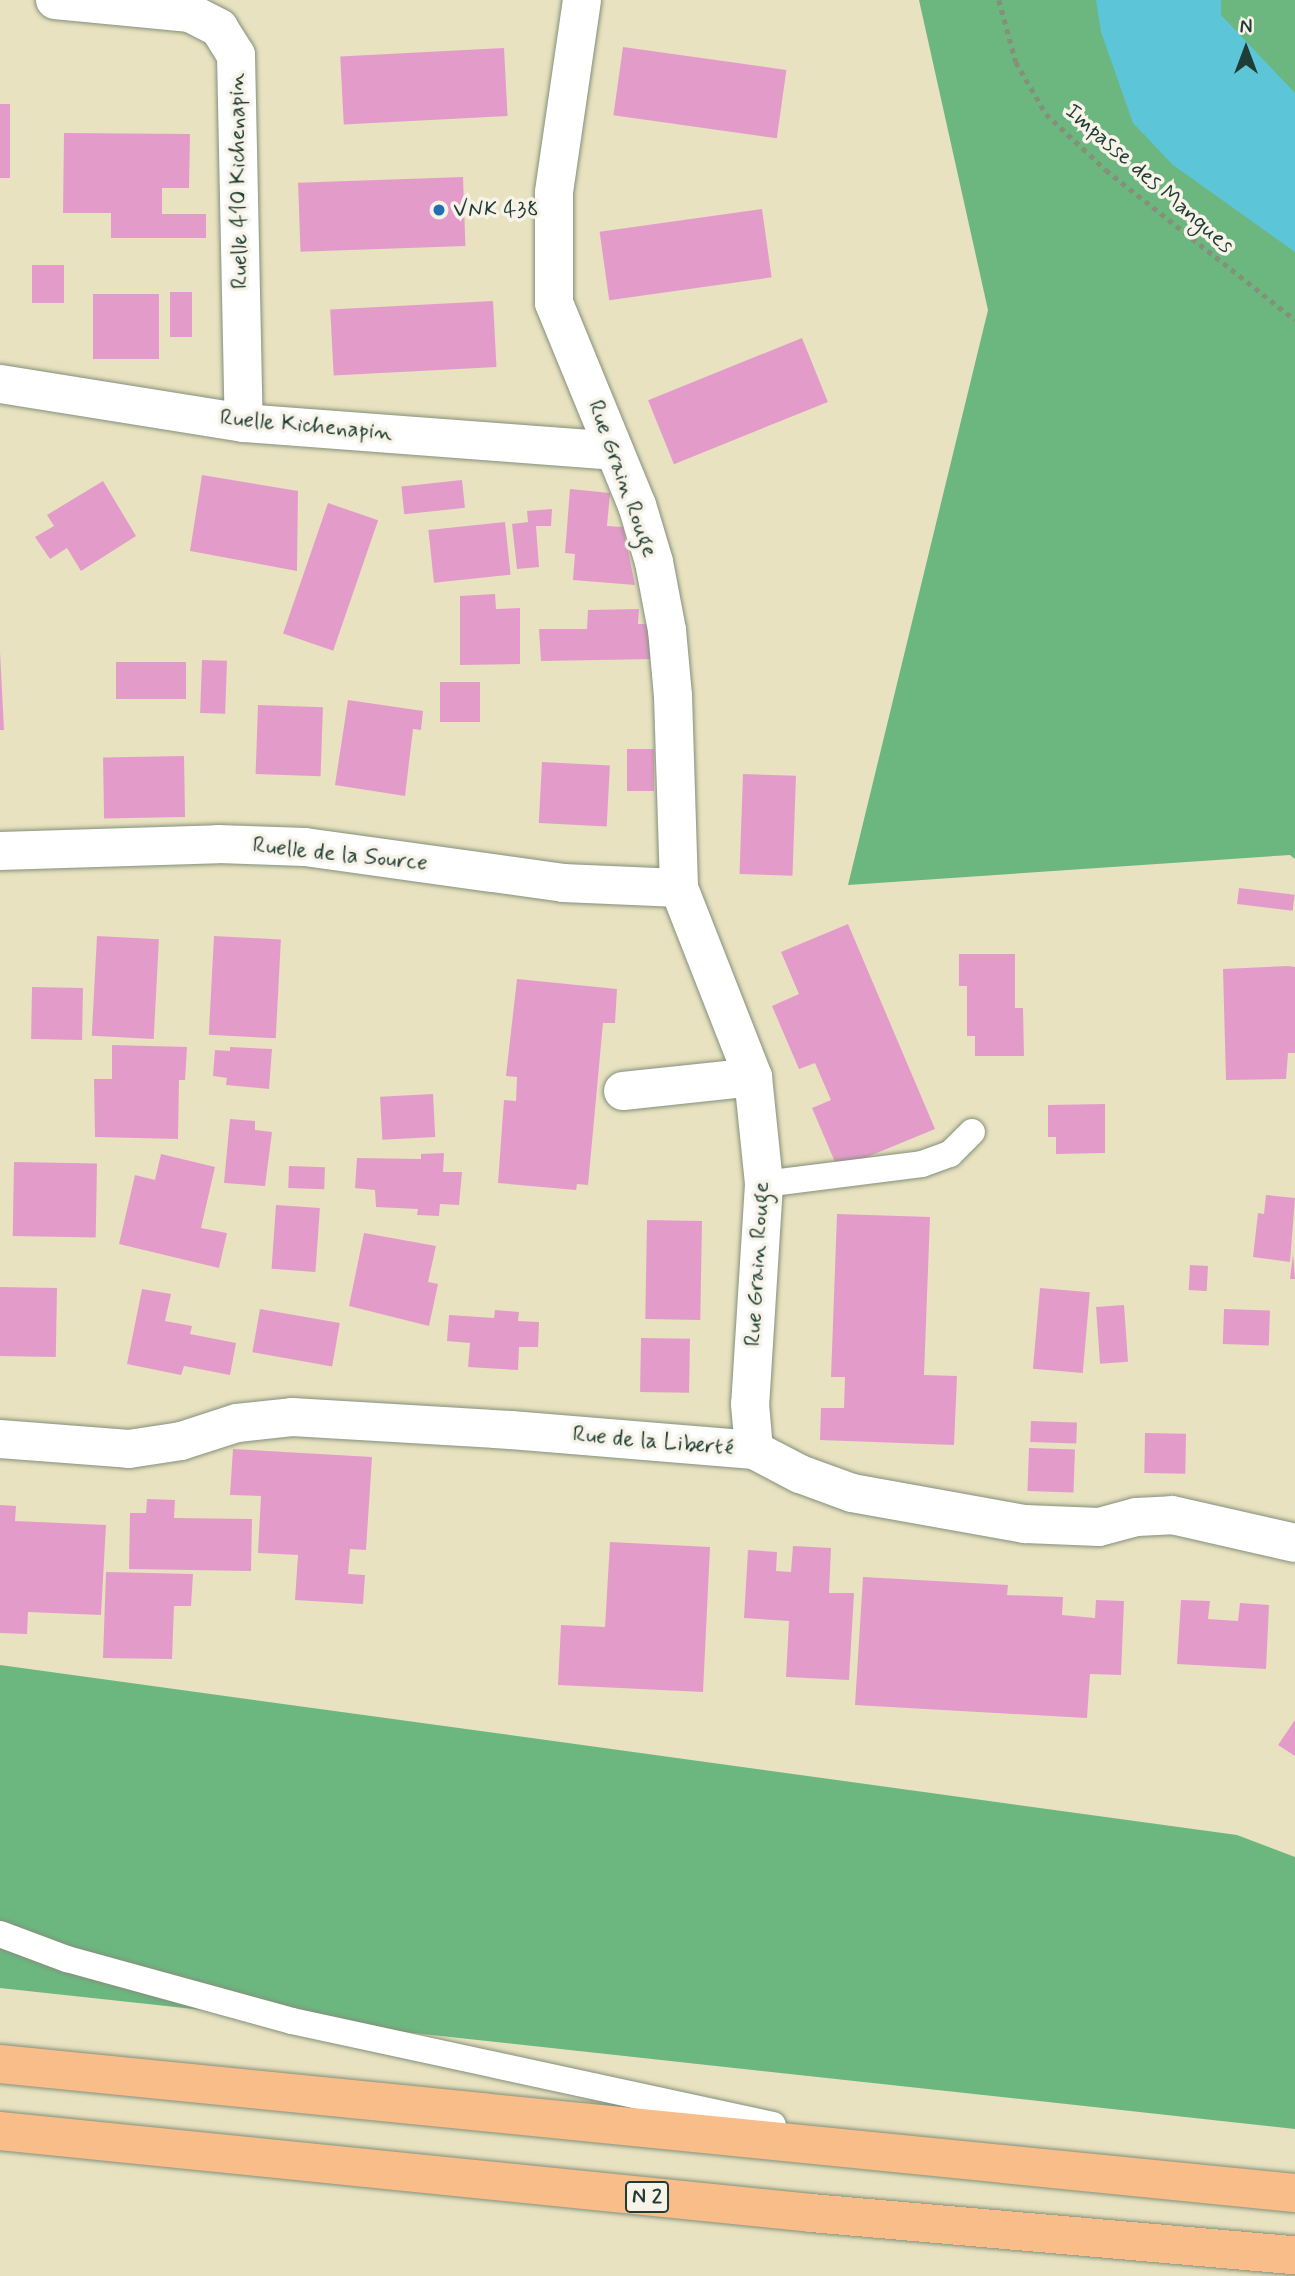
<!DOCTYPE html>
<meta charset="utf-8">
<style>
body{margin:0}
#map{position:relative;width:1295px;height:2276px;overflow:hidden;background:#e8e2c0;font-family:Mynerve,sans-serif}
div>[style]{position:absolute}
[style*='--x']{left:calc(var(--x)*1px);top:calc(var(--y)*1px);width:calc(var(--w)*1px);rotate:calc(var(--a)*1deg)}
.forest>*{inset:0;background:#6cb780}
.water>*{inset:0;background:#5cc5d8}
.building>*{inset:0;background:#e39cca;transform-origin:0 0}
.path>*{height:4.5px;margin-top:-2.25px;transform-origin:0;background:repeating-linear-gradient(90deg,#84907a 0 5px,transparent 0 10px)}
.roads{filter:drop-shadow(0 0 2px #84907a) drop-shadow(0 0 2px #84907a)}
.service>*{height:26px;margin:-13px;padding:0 13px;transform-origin:13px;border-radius:13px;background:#fff}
.minor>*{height:38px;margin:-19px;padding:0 19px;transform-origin:19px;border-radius:19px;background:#fff}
.trunk>*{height:38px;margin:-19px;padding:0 19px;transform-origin:19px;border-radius:19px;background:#f8bd89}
.dots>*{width:19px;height:19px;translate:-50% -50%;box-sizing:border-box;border:4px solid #f7f3e8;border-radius:50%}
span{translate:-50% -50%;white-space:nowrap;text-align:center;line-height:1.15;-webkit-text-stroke:7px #f7f3e8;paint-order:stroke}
.shield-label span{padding:2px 5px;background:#f7f3e8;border:2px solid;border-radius:5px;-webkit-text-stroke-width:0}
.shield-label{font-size:21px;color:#1f3d34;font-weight:700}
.street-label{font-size:23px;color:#1f3d34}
.poi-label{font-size:23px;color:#1f3d34}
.left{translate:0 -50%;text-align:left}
.north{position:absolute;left:1211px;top:14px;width:70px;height:70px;-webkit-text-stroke:5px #f7f3e8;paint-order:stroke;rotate:0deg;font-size:19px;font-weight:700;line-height:28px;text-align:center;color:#1f3d34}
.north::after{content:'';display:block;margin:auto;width:24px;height:32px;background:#1f3d34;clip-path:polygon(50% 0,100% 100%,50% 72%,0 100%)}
</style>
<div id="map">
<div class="forest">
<div style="clip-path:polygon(919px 0,1295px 0,1295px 859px,1290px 855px,848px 885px,988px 310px)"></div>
<div style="clip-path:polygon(0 1665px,1237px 1835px,1295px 1857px,1295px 2129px,0 1988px)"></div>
</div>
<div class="water">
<div style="clip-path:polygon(1096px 0,1221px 0,1221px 15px,1295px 93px,1295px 252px,1173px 165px,1133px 123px,1101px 32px)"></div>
</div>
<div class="building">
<div style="left:623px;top:47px;width:165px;height:69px;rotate:8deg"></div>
<div style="left:504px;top:48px;width:68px;height:164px;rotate:87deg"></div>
<div style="left:0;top:104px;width:10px;height:74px"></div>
<div style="clip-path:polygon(64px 133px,190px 134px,189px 188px,162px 188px,162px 214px,206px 214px,206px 238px,111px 238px,111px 213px,63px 213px)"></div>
<div style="left:463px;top:177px;width:69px;height:165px;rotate:88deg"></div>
<div style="left:762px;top:209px;width:69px;height:164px;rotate:82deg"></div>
<div style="left:32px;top:265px;width:32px;height:38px"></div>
<div style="left:170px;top:292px;width:22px;height:45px"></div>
<div style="left:93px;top:294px;width:66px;height:65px"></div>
<div style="left:493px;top:301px;width:66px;height:163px;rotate:87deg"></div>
<div style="left:802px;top:338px;width:69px;height:166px;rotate:68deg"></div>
<div style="clip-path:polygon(202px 475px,298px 491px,297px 571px,190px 551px)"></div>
<div style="left:462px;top:480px;width:28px;height:61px;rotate:84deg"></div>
<div style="clip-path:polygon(103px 481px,136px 536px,81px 571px,67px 548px,50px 559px,35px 537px,54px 526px,47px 515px)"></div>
<div style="clip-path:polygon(570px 489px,610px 493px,607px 526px,623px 527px,635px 585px,573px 580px,575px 554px,565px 553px)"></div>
<div style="left:328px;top:503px;width:53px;height:138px;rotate:19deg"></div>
<div style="clip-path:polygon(552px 509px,551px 526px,536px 526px,539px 567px,517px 569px,512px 524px,528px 522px,527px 511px)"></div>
<div style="left:505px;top:522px;width:53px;height:77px;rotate:84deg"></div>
<div style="clip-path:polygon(495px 594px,496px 609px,520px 608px,520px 664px,460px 665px,460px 596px)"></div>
<div style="clip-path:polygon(639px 609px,638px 624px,647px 624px,656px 659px,541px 661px,539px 629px,587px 629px,588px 610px)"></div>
<div style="clip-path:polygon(0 652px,4px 730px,0 730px)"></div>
<div style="left:202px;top:660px;width:25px;height:53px;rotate:2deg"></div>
<div style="left:116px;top:662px;width:70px;height:37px"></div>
<div style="left:440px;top:682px;width:40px;height:40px"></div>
<div style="clip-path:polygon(348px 700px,423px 711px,421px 730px,413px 729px,405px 796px,335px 785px)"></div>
<div style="left:258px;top:705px;width:65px;height:69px;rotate:2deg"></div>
<div style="left:627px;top:749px;width:27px;height:42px"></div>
<div style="left:184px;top:756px;width:61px;height:81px;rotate:89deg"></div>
<div style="left:542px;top:762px;width:68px;height:61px;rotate:3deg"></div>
<div style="left:743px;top:774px;width:53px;height:100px;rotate:2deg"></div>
<div style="left:1239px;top:888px;width:56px;height:16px;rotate:7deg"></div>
<div style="clip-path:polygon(848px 924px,935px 1129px,838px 1169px,812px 1108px,831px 1100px,815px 1063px,799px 1069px,772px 1006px,799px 994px,781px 952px)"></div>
<div style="left:97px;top:936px;width:62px;height:100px;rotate:3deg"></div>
<div style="left:214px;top:936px;width:67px;height:99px;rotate:3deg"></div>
<div style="clip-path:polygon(959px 954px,1015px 954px,1015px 1008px,1023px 1008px,1024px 1056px,975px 1056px,975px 1036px,967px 1036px,967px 986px,959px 986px)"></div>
<div style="clip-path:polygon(1288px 966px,1295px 967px,1295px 1053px,1288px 1053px,1286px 1079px,1226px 1080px,1223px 969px)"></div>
<div style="clip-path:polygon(517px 979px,617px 989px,615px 1023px,603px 1023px,588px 1185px,577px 1184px,576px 1190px,498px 1183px,504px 1100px,516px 1101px,517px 1077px,506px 1076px)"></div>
<div style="left:32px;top:987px;width:51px;height:52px;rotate:1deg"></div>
<div style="clip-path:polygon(112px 1045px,187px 1047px,185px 1080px,179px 1080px,178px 1139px,95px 1137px,94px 1079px,112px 1079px)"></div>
<div style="clip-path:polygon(230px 1047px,272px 1049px,269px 1089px,226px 1085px,227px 1078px,213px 1076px,215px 1050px,230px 1051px)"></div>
<div style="left:433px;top:1094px;width:43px;height:53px;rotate:87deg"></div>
<div style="clip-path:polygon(1105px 1104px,1105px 1153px,1056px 1154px,1056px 1137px,1048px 1137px,1048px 1105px)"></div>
<div style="clip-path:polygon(230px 1119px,255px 1121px,255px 1130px,272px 1132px,265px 1186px,224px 1183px)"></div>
<div style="clip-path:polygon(444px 1153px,443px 1172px,462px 1172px,459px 1205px,440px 1204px,439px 1216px,417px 1215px,418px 1209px,376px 1207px,375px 1190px,355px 1188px,357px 1158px,421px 1159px,421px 1154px)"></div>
<div style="clip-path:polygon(161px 1154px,215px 1167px,201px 1228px,227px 1233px,219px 1268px,119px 1244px,135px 1175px,155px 1180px)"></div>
<div style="left:14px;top:1162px;width:83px;height:74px;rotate:1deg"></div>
<div style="left:289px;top:1166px;width:36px;height:22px;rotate:2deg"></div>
<div style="clip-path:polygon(1266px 1195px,1295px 1198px,1290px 1262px,1253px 1257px,1258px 1213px,1264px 1214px)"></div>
<div style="left:276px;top:1205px;width:44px;height:64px;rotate:4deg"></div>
<div style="clip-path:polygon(837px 1214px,930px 1217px,924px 1375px,957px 1376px,954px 1445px,820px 1440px,821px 1408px,844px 1408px,845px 1377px,831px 1377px)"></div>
<div style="left:647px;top:1220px;width:55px;height:99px;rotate:1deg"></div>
<div style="clip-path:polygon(364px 1233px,436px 1246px,428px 1282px,438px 1284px,429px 1326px,349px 1306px)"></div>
<div style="clip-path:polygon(1293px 1254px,1295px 1279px,1290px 1279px)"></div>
<div style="left:1190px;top:1265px;width:18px;height:25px;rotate:3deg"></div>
<div style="left:0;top:1287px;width:57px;height:69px;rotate:1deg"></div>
<div style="left:1040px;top:1288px;width:50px;height:81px;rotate:5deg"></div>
<div style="clip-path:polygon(142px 1289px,171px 1294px,165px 1321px,192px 1326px,190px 1334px,236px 1343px,230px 1375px,184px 1366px,181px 1375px,127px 1364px)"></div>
<div style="left:1124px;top:1305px;width:57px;height:28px;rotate:86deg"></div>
<div style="left:260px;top:1309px;width:81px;height:44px;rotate:10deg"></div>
<div style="left:1224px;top:1309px;width:46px;height:35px;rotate:2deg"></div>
<div style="clip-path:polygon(495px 1310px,519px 1312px,518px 1321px,539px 1322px,538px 1347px,519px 1347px,518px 1370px,468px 1367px,470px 1343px,447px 1341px,449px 1315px,494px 1318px)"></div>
<div style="left:641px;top:1338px;width:49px;height:54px;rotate:1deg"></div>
<div style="left:1031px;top:1421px;width:46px;height:21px;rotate:2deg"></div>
<div style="left:1145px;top:1433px;width:41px;height:40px;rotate:1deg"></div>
<div style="left:1029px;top:1448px;width:46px;height:43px;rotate:2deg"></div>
<div style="clip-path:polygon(233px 1449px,372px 1457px,366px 1550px,350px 1549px,348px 1574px,365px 1575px,363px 1604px,295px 1600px,298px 1555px,258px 1553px,261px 1496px,230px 1495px)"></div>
<div style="clip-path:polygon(147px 1499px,175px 1500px,174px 1518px,252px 1519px,251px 1571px,129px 1569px,130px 1513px,146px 1513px)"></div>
<div style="clip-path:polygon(0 1505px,16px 1506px,15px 1521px,106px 1525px,101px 1615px,28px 1612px,27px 1634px,0 1633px)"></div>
<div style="clip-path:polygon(610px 1542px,710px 1547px,703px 1692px,558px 1685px,561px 1625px,605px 1627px)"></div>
<div style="clip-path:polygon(793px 1546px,831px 1548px,829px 1593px,854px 1593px,849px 1680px,786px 1677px,789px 1621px,744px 1618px,748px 1550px,777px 1552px,776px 1571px,791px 1572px)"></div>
<div style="clip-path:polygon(106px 1572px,193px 1574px,191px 1606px,174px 1606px,172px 1659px,103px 1658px)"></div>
<div style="clip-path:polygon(863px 1577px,1008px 1585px,1007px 1595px,1063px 1597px,1062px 1615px,1095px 1618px,1096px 1600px,1124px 1601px,1121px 1675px,1090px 1674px,1087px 1718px,855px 1705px)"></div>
<div style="clip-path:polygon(1181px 1600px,1210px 1601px,1208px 1619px,1238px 1621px,1240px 1603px,1269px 1605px,1266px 1669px,1177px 1664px)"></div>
<div style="clip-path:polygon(1295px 1720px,1295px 1756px,1278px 1745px)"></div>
</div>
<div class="path">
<div style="--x:999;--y:0;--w:64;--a:74.7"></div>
<div style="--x:1016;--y:62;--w:60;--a:60"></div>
<div style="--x:1046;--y:114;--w:82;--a:43"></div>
<div style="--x:1106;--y:170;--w:241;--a:38.4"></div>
</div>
<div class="roads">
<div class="service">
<div style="--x:764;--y:1184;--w:159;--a:-7.2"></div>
<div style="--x:922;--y:1164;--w:30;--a:-20"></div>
<div style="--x:950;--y:1154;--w:31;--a:-45"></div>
<div style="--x:0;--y:1934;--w:72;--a:20.5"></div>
<div style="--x:67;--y:1959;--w:233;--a:15.4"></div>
<div style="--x:292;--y:2021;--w:492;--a:12.2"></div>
</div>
<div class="minor">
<div style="--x:55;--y:0;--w:136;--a:5.5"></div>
<div style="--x:190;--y:13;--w:33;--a:27"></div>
<div style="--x:219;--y:28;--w:32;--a:58"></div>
<div style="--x:236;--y:55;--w:368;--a:88.8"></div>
<div style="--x:582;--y:0;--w:195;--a:98.3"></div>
<div style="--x:554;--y:193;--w:110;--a:90"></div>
<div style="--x:554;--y:303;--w:218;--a:67.7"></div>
<div style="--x:637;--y:505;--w:59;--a:73.4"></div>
<div style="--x:654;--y:562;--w:69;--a:79.2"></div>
<div style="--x:667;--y:630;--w:66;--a:84.8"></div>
<div style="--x:673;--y:696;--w:192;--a:88.2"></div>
<div style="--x:679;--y:888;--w:203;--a:68.6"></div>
<div style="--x:753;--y:1077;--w:108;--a:84.1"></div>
<div style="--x:764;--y:1184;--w:220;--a:93.6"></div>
<div style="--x:750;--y:1404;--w:46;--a:85"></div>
<div style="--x:0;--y:384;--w:247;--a:9.1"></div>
<div style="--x:244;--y:423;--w:371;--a:4.3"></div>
<div style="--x:0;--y:851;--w:218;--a:-1.8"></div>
<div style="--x:218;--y:844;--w:87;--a:2"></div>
<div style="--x:305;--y:847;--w:260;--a:7.9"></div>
<div style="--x:563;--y:883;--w:116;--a:2.5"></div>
<div style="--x:623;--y:1091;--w:131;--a:-6.1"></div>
<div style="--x:0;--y:1439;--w:129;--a:4.4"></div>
<div style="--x:129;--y:1449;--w:53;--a:-8.7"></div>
<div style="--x:181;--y:1441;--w:59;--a:-17.8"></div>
<div style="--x:237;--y:1423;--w:55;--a:-6.2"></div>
<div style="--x:292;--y:1417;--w:219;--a:3.4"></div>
<div style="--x:511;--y:1430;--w:244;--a:4.7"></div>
<div style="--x:754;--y:1450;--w:52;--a:27.6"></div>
<div style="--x:800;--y:1474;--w:55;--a:20.1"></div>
<div style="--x:852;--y:1493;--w:176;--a:10.2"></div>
<div style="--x:1025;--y:1524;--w:74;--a:2.3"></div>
<div style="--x:1099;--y:1527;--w:39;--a:-15"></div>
<div style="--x:1137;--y:1517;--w:35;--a:-3"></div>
<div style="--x:1172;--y:1515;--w:126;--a:12.8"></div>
</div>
<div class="trunk">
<div style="--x:0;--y:2064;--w:1301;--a:5.69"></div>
<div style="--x:0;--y:2131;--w:815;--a:5.77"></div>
<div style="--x:811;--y:2213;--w:486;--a:5"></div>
</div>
</div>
<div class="dots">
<div style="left:439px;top:210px;background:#1f6fb2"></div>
</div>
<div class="shield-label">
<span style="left:647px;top:2197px">N 2</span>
</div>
<div class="street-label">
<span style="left:1149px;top:179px;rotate:41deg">Impasse des Mangues</span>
<span style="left:239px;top:181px;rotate:-91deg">Ruelle 410 Kichenapin</span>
<span style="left:306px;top:426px;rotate:5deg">Ruelle Kichenapin</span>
<span style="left:622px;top:479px;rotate:70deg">Rue Grain Rouge</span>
<span style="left:340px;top:855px;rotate:6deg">Ruelle de la Source</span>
<span style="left:758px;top:1264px;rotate:-87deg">Rue Grain Rouge</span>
<span style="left:653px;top:1442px;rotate:5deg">Rue de la Liberté</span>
</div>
<div class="poi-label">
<span class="left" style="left:453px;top:210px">VNK 438</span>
</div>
<div class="north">N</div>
</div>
